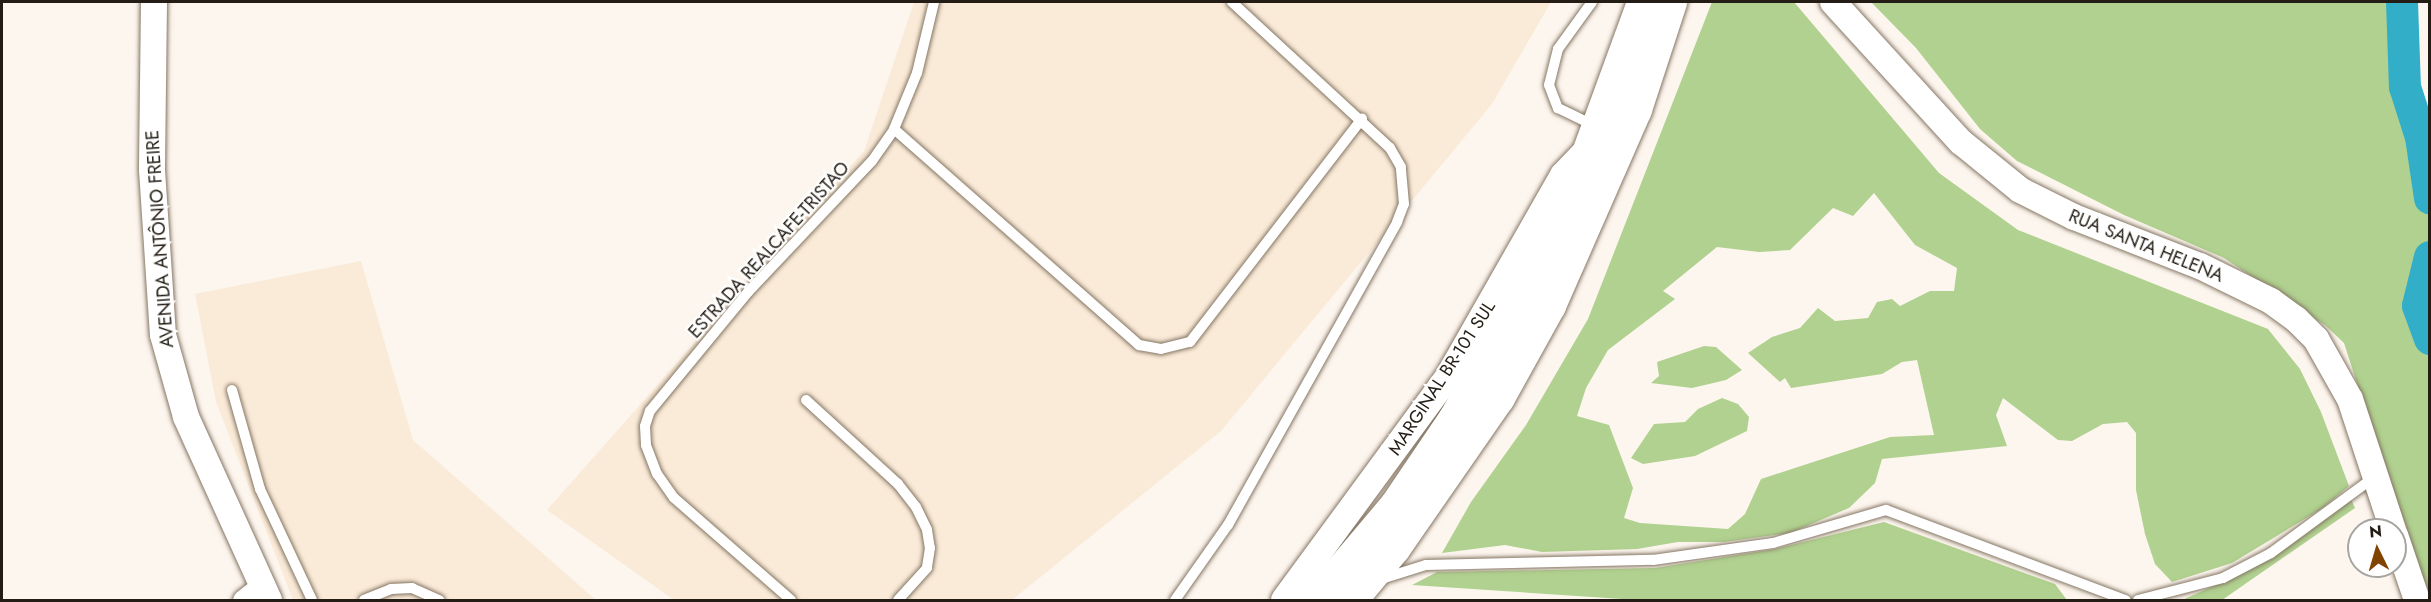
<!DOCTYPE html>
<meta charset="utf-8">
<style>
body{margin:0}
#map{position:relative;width:2431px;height:602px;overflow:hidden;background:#fdf6ee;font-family:Jost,sans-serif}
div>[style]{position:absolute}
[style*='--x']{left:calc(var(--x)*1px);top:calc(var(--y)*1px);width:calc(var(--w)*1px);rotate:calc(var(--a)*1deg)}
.industrial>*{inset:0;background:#faebd8}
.green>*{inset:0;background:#b0d18f}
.river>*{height:32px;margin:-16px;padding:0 16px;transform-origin:16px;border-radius:16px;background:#33aec8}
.roads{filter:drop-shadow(0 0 2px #857664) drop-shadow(0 0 2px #857664)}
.service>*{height:10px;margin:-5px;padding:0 5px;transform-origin:5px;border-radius:5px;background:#fff}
.minor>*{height:21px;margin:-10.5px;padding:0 10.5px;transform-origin:10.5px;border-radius:10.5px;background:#fff}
.tertiary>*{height:26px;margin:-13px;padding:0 13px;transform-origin:13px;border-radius:13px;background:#fff}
.motorway>*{height:33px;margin:-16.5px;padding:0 16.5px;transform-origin:16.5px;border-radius:16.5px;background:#fff}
span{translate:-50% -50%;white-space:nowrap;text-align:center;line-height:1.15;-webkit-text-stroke:4.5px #fff;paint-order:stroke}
.street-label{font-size:18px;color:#231d15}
.frame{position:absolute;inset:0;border:3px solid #231d15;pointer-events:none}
.north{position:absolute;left:2347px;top:518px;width:60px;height:60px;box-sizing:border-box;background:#fff;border:2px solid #a7a5a1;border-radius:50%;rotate:355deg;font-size:16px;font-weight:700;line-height:24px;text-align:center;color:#231d15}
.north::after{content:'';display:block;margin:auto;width:21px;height:27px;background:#814300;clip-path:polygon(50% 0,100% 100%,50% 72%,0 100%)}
</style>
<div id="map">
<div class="industrial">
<div style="clip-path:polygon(914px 2px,1551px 2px,1492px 104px,1221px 431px,1012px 600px,674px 600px,547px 510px,864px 151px)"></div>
<div style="clip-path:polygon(361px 261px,413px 440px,596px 600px,293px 600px,216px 402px,195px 294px)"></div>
</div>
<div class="green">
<div style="clip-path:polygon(evenodd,1712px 2px,1794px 2px,1939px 173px,2018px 230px,2268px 329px,2300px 369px,2321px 412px,2349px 486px,2323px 508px,2232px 563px,2172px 582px,2155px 564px,2145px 534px,2136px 490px,2136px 433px,2127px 422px,2103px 424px,2072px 441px,2058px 440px,2003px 398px,1996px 415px,2007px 446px,1882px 459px,1875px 483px,1849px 508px,1790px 533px,1724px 542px,1678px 542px,1637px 549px,1542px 552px,1505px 545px,1442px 553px,1471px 502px,1526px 425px,1588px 319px,1712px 2px,1874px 193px,1915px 245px,1957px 268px,1954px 291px,1930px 291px,1900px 306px,1892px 299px,1877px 302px,1868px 318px,1835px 321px,1818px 308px,1800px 328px,1772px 337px,1748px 353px,1780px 382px,1785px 378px,1791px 388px,1882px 374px,1902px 362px,1917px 360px,1934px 435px,1890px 437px,1761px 479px,1745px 514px,1728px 529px,1640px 523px,1624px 518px,1633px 488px,1609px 425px,1577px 416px,1586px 388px,1608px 350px,1675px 299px,1663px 291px,1717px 247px,1759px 252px,1790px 250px,1833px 208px,1853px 216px,1874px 193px)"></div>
<div style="clip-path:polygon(1871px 2px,2402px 2px,2405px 87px,2421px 137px,2429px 207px,2429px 257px,2418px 306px,2430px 339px,2429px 589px,2423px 588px,2344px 343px,2326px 326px,2224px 258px,2124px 215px,2017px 161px,1980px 129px,1916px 48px)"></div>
<div style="clip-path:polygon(1704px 346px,1716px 347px,1742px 370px,1726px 380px,1692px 388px,1651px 383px,1659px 376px,1657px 362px)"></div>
<div style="clip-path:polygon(1722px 398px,1738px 404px,1749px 417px,1747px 431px,1695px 456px,1643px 464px,1631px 458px,1654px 424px,1685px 422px,1698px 409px)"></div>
<div style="clip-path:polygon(2351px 499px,2355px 508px,2222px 600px,2182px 600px,2247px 571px)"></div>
<div style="clip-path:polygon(1884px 522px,2055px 584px,2067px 600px,1637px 600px,1412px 585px,1437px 572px,1655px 568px,1775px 549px)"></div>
</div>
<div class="river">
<div style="--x:2402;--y:2;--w:85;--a:88"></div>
<div style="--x:2405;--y:87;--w:52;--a:72.3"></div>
<div style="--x:2421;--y:137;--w:62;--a:81.6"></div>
<div style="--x:2430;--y:257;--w:50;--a:103.8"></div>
<div style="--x:2418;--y:306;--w:35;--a:70"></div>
</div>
<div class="roads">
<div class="service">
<div style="--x:1592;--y:2;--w:58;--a:125.9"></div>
<div style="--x:1558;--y:49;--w:37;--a:104"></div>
<div style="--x:1549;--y:85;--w:25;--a:69"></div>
<div style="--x:1558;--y:108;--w:39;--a:26"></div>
<div style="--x:894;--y:129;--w:327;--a:41.4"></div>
<div style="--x:1139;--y:345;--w:22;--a:10"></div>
<div style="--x:1161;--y:349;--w:30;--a:-14"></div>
<div style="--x:1190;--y:342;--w:282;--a:-52.4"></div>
<div style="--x:232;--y:390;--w:103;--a:74.2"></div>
<div style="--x:260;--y:489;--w:123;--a:64.9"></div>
<div style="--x:806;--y:400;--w:125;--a:42.4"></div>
<div style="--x:898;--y:484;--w:29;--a:52"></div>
<div style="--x:916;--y:507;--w:25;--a:64"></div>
<div style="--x:927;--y:530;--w:18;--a:81"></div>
<div style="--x:930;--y:548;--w:20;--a:99"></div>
<div style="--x:927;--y:568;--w:43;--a:132.2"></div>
<div style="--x:1378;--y:580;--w:50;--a:-17.4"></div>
<div style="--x:1426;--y:565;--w:227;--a:-1.3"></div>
<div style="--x:1653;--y:560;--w:121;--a:-8.1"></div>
<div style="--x:1773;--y:543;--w:118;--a:-16.3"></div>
<div style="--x:1886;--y:510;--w:256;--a:20.6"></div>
<div style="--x:364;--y:600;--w:29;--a:-22"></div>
<div style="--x:391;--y:589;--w:21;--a:-3"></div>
<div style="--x:412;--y:588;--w:30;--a:24"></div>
<div style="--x:791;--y:600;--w:155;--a:-138.9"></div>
<div style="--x:674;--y:498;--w:29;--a:-125"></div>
<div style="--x:657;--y:474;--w:31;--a:-111"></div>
<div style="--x:646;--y:445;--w:19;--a:-93"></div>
<div style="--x:645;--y:426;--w:16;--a:-72"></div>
<div style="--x:650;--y:411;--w:154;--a:-50.5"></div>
<div style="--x:748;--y:292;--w:180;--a:-46.6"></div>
<div style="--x:872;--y:161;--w:39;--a:-55"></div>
<div style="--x:894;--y:129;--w:61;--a:-67.7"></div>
<div style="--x:917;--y:73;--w:73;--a:-76.5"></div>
<div style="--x:1175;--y:600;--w:92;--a:-54.8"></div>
<div style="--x:1228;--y:525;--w:347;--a:-60.8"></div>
<div style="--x:1397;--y:222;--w:19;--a:-69"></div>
<div style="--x:1404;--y:204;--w:37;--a:-95"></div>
<div style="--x:1401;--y:167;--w:22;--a:-120"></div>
<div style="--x:1390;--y:148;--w:215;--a:-137.3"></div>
<div style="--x:2138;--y:600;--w:88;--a:-14.5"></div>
<div style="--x:2223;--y:578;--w:54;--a:-27.5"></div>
<div style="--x:2271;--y:553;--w:130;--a:-36.3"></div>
</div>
<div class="minor">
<div style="--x:243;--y:600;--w:24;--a:-38"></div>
</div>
<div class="tertiary">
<div style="--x:154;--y:2;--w:168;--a:90.7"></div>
<div style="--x:152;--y:170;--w:165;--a:86.2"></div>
<div style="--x:163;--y:335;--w:85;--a:74.3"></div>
<div style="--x:186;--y:417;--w:201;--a:65.6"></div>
<div style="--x:1833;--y:2;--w:190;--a:47.6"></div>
<div style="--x:1961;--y:142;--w:76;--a:39.1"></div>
<div style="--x:2020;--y:190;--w:60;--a:26.6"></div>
<div style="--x:2074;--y:217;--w:135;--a:21.3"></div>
<div style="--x:2200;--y:266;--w:79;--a:26.2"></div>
<div style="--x:2271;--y:301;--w:31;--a:36"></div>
<div style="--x:2296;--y:319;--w:28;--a:45"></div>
<div style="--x:2316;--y:339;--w:69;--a:60.5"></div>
<div style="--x:2350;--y:399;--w:138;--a:71.8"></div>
<div style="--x:2395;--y:535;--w:69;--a:71.3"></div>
<div style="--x:1284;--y:600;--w:279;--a:-53.7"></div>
<div style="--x:1449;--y:375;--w:230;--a:-60.3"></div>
<div style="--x:1563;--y:175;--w:28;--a:-46"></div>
</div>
<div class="motorway">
<div style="--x:1316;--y:600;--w:124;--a:-49.9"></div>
<div style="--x:1396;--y:505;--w:105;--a:-55.9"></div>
<div style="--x:1455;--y:418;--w:139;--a:-60.3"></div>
<div style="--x:1524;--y:297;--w:85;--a:-62.8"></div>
<div style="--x:1563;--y:221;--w:233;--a:-69.9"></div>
<div style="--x:1350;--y:600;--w:69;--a:-50.3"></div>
<div style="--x:1394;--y:547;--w:183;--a:-55.3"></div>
<div style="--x:1498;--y:397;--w:105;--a:-61"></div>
<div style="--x:1549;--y:305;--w:214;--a:-66.3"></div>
<div style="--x:1635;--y:109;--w:113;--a:-71.9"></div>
</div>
</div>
<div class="street-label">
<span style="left:160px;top:239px;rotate:-94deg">AVENIDA ANTÔNIO FREIRE</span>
<span style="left:2146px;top:246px;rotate:22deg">RUA SANTA HELENA</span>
<span style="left:769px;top:250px;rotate:-48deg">ESTRADA REALCAFE-TRISTAO</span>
<span style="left:1442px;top:378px;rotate:-57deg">MARGINAL BR-101 SUL</span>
</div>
<div class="frame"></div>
<div class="north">N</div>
</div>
